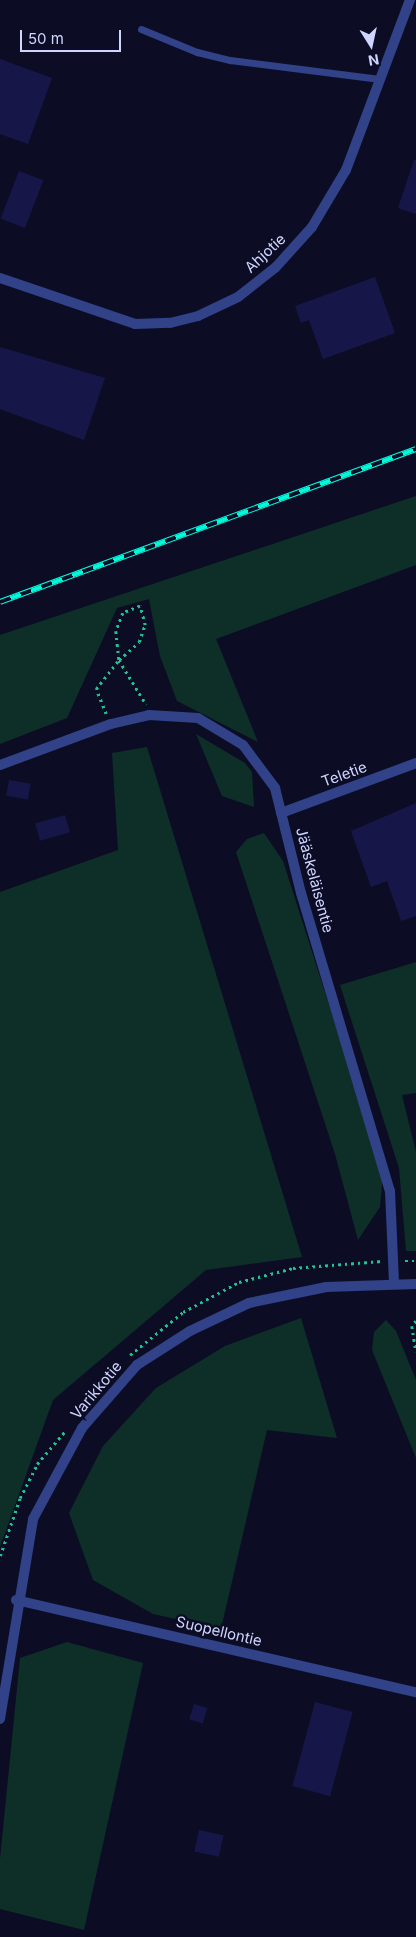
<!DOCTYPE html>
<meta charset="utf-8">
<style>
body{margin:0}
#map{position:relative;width:416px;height:1937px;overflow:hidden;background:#0c0d25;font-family:Inter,sans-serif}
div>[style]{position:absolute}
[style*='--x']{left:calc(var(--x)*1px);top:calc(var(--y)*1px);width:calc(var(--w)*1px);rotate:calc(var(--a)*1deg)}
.green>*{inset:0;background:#0e2f27}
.building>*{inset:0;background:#161748;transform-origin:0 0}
.path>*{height:2.5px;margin-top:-1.25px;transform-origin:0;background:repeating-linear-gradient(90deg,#21c193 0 2.5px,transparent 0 6.5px)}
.service>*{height:7px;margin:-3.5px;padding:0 3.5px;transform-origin:3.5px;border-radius:3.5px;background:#314289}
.minor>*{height:10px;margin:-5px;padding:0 5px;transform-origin:5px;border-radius:5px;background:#314289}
.rail>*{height:5.5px;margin-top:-2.75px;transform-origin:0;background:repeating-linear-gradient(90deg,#0c0d25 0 11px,#00fadb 0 22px);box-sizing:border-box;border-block:1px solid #00fadb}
span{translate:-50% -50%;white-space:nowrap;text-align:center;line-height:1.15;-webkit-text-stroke:5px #0c0d25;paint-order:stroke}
.street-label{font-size:15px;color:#cfd5ff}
.north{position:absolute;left:346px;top:20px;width:50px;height:50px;-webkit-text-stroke:4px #0c0d25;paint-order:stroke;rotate:170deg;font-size:14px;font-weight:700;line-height:20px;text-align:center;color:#cfd5ff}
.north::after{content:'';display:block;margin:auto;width:18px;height:22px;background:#cfd5ff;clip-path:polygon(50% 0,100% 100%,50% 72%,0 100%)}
.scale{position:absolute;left:20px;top:30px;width:101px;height:22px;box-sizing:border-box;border:2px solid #cfd5ff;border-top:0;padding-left:6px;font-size:15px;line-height:18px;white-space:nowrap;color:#cfd5ff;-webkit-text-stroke:4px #0c0d25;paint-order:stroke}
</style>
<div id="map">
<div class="green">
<div style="clip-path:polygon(416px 496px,416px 565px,216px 639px,258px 742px,177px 701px,160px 656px,149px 599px,117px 608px,67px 718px,0 744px,0 635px)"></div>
<div style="clip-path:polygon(196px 734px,245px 763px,252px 772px,254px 807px,222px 796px)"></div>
<div style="clip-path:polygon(147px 747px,302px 1257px,206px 1270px,53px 1400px,0 1547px,0 892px,118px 850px,112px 753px)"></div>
<div style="clip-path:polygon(264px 833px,283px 861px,383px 1174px,380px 1207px,358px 1240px,335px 1154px,236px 852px,247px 839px)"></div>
<div style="clip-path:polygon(416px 962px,416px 1093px,402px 1095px,416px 1152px,416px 1251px,406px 1251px,399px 1168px,340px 985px)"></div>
<div style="clip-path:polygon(301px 1318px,337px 1438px,267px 1430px,221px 1629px,153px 1614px,93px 1580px,69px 1513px,103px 1446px,156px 1388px,225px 1346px)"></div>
<div style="clip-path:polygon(386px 1320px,396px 1331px,416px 1380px,416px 1458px,372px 1350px,374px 1332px)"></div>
<div style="clip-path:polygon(67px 1642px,143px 1663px,84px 1930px,0 1909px,0 1859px,20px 1658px)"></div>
</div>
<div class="building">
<div style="clip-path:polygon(0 59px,52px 78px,28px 144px,0 134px)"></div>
<div style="clip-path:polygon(414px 160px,416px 160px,416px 214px,398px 208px)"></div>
<div style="left:19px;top:171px;width:26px;height:51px;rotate:21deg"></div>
<div style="clip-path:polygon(375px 277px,395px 333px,323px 359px,309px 320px,301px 323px,295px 306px)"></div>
<div style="clip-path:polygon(0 347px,105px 378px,84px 440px,0 409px)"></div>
<div style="left:9px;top:780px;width:22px;height:16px;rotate:10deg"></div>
<div style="clip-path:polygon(416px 803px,416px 916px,401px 921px,387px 881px,371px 887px,351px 831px)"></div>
<div style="left:65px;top:815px;width:18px;height:31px;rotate:74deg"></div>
<div style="left:315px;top:1702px;width:39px;height:87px;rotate:15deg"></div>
<div style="left:194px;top:1704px;width:14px;height:16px;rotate:17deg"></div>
<div style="left:199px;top:1830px;width:25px;height:22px;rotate:12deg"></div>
</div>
<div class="path">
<div style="--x:106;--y:714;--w:27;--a:-112"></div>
<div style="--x:96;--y:689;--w:37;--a:-52"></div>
<div style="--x:119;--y:660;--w:27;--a:-42"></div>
<div style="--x:139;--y:642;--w:18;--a:-71"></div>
<div style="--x:145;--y:625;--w:20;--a:-105"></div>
<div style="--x:140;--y:606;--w:18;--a:158"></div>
<div style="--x:123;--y:613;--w:19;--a:111"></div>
<div style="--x:116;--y:631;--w:29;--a:84"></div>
<div style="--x:119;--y:660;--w:52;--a:58.5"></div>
<div style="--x:405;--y:1261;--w:11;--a:0"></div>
<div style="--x:416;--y:1321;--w:6;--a:129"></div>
<div style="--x:412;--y:1326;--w:26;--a:81"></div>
<div style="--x:130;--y:1355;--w:68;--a:-39.1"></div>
<div style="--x:183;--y:1312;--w:64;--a:-28.2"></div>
<div style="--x:239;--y:1282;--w:56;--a:-14.5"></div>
<div style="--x:293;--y:1268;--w:89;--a:-4.5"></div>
<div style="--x:0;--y:1556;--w:61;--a:-71"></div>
<div style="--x:20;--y:1498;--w:38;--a:-63"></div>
<div style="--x:37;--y:1464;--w:45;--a:-49.5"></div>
</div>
<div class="service">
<div style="--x:141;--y:29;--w:61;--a:22.3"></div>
<div style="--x:197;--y:52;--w:34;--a:14"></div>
<div style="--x:230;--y:60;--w:151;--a:7.2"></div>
</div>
<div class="minor">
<div style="--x:0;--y:278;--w:143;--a:18.8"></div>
<div style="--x:135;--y:324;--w:35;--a:-2"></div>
<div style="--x:170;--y:323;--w:29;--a:-14"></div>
<div style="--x:198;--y:316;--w:44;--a:-25.4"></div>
<div style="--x:238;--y:297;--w:48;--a:-38.3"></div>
<div style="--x:276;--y:267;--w:54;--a:-48"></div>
<div style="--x:312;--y:227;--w:66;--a:-59.2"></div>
<div style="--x:346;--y:170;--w:182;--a:-69.4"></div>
<div style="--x:0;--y:765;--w:118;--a:-20.3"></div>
<div style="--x:111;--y:724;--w:39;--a:-13"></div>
<div style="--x:149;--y:715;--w:49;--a:3.5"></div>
<div style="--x:198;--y:718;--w:52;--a:31"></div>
<div style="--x:243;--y:745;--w:54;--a:53.3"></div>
<div style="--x:275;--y:788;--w:108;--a:76.1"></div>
<div style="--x:301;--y:893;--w:311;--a:73.4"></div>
<div style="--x:390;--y:1191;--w:92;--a:87.5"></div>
<div style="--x:281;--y:813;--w:144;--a:-20.3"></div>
<div style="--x:16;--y:1600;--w:410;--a:13"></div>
<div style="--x:0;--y:1719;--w:203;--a:-80.6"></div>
<div style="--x:33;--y:1519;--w:103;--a:-61.7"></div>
<div style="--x:82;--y:1428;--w:84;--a:-48.9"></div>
<div style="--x:137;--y:1365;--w:63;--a:-32.7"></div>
<div style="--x:190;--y:1331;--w:65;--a:-25.4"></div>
<div style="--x:249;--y:1303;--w:79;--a:-11.7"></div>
<div style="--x:326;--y:1287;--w:90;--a:-1.9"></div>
</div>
<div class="rail">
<div style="--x:0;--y:602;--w:443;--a:-20.2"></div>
</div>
<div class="street-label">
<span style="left:265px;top:253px;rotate:-43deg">Ahjotie</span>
<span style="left:344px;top:774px;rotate:-20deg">Teletie</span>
<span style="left:315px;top:880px;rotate:75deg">Jääskeläisentie</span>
<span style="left:96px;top:1390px;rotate:-50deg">Varikkotie</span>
<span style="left:219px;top:1631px;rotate:13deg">Suopellontie</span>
</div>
<div class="north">N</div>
<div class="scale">50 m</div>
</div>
